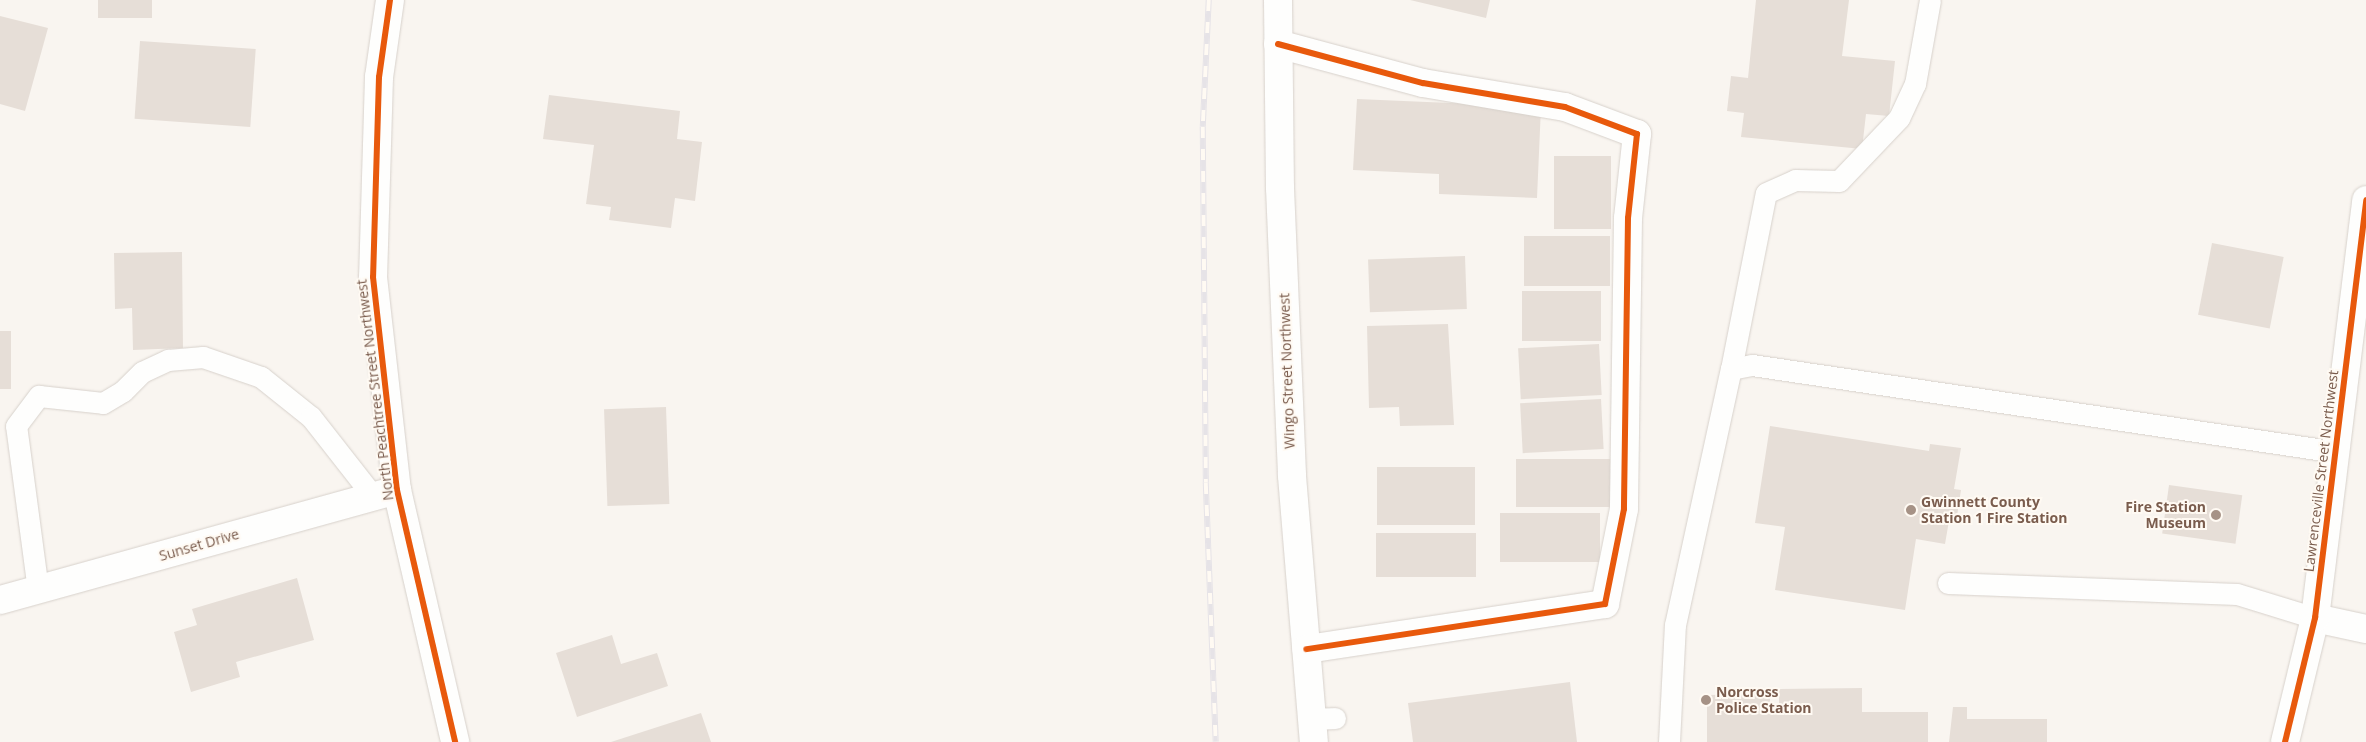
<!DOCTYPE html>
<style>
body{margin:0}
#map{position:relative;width:2366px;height:742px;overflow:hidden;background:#f9f5f0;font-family:"Open Sans",sans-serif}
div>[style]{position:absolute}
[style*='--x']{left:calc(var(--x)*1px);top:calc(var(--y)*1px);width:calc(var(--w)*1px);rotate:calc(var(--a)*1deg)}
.building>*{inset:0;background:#e6ded7;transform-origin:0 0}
.roads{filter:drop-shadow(0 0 1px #d7d1cb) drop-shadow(0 0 1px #d7d1cb)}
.service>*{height:21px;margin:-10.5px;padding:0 10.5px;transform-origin:10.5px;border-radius:10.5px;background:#fefefd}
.minor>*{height:28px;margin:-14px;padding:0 14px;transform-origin:14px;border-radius:14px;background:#fefefd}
.tertiary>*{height:28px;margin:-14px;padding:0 14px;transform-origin:14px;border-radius:14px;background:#fefefd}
.rail>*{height:5.5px;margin-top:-2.75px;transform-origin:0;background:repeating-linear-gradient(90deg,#fffaf3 0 11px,#e6e3e7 0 22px);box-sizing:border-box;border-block:1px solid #e6e3e7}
.cycleway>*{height:6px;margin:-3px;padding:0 3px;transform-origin:3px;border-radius:3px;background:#e8590c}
.dots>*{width:14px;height:14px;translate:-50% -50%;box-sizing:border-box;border:2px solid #fffaf3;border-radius:50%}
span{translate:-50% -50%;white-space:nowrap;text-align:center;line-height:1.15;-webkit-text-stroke:4px #fffaf3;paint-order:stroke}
.street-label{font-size:14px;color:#7a5c4d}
.poi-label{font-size:14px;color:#7a5c4d;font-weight:700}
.left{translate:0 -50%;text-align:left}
.right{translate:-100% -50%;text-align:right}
</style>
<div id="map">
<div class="building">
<div style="left:98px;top:0;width:54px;height:18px"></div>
<div style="clip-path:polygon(1410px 0,1490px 0,1486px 18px)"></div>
<div style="clip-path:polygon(1756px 0,1849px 0,1842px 56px,1895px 61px,1889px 116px,1866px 114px,1862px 149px,1741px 137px,1744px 113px,1727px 111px,1731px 76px,1748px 78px)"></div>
<div style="clip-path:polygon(0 16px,48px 28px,25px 111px,0 104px)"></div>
<div style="left:140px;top:41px;width:116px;height:78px;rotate:4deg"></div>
<div style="clip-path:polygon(549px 95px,680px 111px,677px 139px,702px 142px,695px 201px,675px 198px,671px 228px,609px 220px,611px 207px,586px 204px,594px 145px,543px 139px)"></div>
<div style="clip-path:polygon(1357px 99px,1541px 107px,1537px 198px,1439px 194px,1439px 174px,1353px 170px)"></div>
<div style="left:1554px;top:156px;width:57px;height:73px"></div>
<div style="left:1610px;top:236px;width:50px;height:86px;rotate:90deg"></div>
<div style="left:2212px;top:243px;width:73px;height:73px;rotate:11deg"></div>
<div style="clip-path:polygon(182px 252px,183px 348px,133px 350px,132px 308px,115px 309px,114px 253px)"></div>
<div style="left:1465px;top:256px;width:53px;height:97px;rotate:88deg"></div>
<div style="left:1601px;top:291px;width:50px;height:79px;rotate:90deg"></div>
<div style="clip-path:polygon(1448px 324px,1454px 425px,1400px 426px,1399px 407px,1369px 408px,1367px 326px)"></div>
<div style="left:0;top:331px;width:11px;height:58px"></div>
<div style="left:1599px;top:344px;width:51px;height:81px;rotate:87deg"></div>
<div style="left:1601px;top:399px;width:50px;height:81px;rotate:87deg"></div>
<div style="left:666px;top:407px;width:97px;height:62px;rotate:88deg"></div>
<div style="clip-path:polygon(1770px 426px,1929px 451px,1930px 444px,1961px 448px,1954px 489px,1961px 490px,1957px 516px,1950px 515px,1945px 544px,1916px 539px,1905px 610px,1775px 590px,1785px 527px,1755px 523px)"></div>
<div style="left:1516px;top:459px;width:95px;height:48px"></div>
<div style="left:1377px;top:467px;width:98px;height:58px"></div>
<div style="left:2169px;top:485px;width:74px;height:49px;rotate:8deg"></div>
<div style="left:1500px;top:513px;width:100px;height:49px"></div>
<div style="left:1476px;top:533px;width:44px;height:100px;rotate:90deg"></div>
<div style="clip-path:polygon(297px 578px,314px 640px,236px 662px,240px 677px,191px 692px,174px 632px,197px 625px,192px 609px)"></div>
<div style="clip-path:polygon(612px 635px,621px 664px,657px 653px,668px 686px,577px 717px,556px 653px)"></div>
<div style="clip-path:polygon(1570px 682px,1577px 742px,1413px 742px,1408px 703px)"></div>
<div style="clip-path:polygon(1862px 688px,1862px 712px,1928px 712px,1928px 742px,1707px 742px,1707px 695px,1770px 694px,1770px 713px,1779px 713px,1779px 689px)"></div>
<div style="clip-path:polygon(1953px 707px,1967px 707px,1967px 719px,2047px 719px,2047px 742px,1949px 742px)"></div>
<div style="clip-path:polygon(701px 713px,711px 742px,611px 742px)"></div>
</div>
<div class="roads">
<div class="service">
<div style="--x:1731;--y:369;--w:179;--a:-78.8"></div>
<div style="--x:1766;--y:193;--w:32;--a:-24"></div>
<div style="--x:1795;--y:180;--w:44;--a:1.3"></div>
<div style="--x:1839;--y:181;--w:87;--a:-46.4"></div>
<div style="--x:1899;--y:118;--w:38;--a:-65"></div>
<div style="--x:1915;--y:84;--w:85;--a:-79.9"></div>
<div style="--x:1948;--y:583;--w:289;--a:2.2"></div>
<div style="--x:2237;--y:594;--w:82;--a:17.1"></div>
<div style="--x:38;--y:590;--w:165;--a:-97.6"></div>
<div style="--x:16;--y:426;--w:38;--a:-53"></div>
<div style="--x:39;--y:396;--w:64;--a:6.2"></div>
<div style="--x:103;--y:403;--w:23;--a:-31"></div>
<div style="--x:123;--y:391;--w:27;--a:-45"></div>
<div style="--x:142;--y:372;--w:29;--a:-25"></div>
<div style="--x:168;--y:360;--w:35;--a:-5"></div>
<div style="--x:203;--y:357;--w:61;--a:19"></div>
<div style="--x:261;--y:377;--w:64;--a:38.7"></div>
<div style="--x:311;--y:417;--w:100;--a:51.9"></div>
<div style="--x:1312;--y:719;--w:23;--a:-2"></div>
<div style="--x:1669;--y:742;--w:117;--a:-87.1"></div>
<div style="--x:1675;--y:625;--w:262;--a:-77.7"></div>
<div style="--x:1731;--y:369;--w:21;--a:-11"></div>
<div style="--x:1752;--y:365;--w:591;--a:8.46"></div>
</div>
<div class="minor">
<div style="--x:1278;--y:0;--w:188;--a:89.4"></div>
<div style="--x:1280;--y:188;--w:288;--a:87.6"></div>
<div style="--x:1292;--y:476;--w:267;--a:85.3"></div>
<div style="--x:1278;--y:44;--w:150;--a:15.1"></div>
<div style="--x:1423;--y:83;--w:144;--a:9.6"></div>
<div style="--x:1565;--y:107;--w:77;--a:20.6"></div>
<div style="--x:1637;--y:134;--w:84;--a:96.1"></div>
<div style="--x:1628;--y:218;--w:291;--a:90.8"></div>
<div style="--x:1624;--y:509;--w:97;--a:101.3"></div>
<div style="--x:1605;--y:604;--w:302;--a:171.4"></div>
<div style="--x:0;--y:600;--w:412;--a:-15.5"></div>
</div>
<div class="tertiary">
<div style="--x:390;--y:0;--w:78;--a:98.1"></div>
<div style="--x:379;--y:77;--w:200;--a:91.7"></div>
<div style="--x:373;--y:277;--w:214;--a:83.6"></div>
<div style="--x:397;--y:490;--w:259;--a:77"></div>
<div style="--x:2315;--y:618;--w:52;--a:12.2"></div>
<div style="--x:2285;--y:742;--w:128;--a:-76.4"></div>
<div style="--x:2315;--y:618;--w:421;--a:-83"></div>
</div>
</div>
<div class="rail">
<div style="--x:1209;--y:0;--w:127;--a:92.7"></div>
<div style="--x:1203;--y:127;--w:356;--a:89.5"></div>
<div style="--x:1206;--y:483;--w:259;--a:87.8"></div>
</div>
<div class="cycleway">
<div style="--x:390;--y:0;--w:78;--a:98.1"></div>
<div style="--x:379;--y:77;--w:200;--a:91.7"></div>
<div style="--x:373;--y:277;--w:214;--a:83.6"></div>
<div style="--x:397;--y:490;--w:259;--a:77"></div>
<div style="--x:1278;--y:44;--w:150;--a:15.1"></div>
<div style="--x:1423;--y:83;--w:144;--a:9.6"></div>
<div style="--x:1565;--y:107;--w:77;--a:20.6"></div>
<div style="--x:1637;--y:134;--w:84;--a:96.1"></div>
<div style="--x:1628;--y:218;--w:291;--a:90.8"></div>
<div style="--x:1624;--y:509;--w:97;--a:101.3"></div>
<div style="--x:1605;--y:604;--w:302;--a:171.4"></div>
<div style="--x:2285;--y:742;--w:128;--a:-76.4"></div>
<div style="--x:2315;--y:618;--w:421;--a:-83"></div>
</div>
<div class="dots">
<div style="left:1911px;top:510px;background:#a69286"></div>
<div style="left:2216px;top:515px;background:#a69286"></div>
<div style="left:1706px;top:700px;background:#a69286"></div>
</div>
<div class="street-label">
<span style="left:1287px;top:371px;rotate:-92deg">Wingo Street Northwest</span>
<span style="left:375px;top:390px;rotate:-97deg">North Peachtree Street Northwest</span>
<span style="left:2321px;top:471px;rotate:-83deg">Lawrenceville Street Northwest</span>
<span style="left:199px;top:545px;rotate:-16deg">Sunset Drive</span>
</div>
<div class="poi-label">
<span class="left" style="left:1921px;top:510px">Gwinnett County<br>Station 1 Fire Station</span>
<span class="right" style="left:2206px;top:515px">Fire Station<br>Museum</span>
<span class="left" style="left:1716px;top:700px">Norcross<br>Police Station</span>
</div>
</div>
